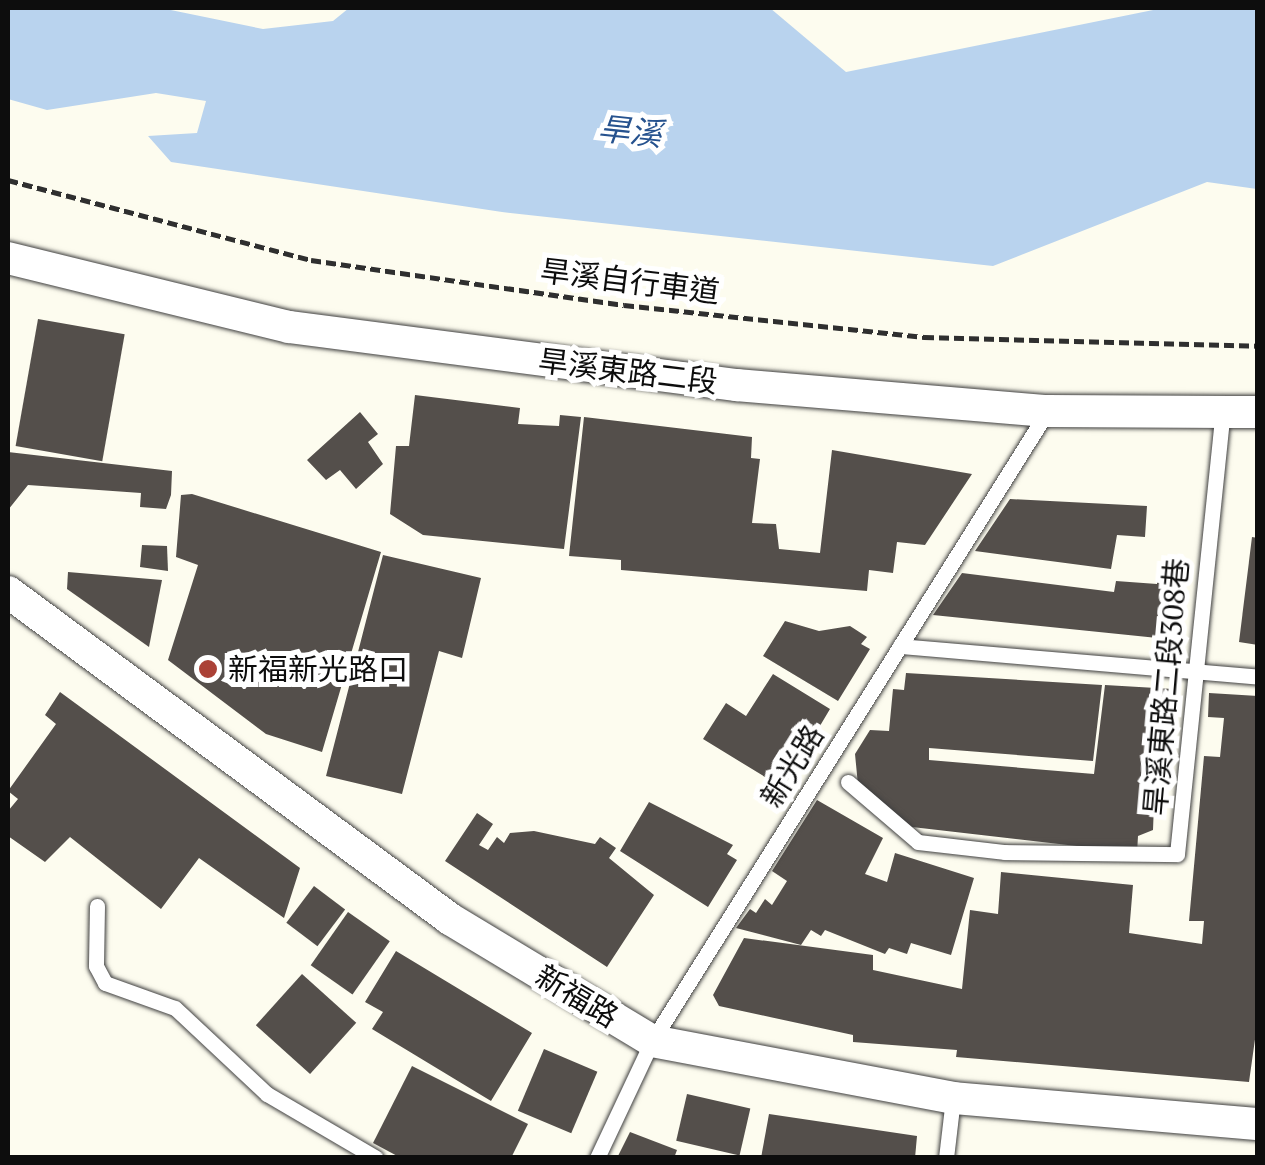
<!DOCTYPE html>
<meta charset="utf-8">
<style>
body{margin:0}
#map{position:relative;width:1265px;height:1165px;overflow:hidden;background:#fdfcef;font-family:"PT Serif","Noto Sans TC",serif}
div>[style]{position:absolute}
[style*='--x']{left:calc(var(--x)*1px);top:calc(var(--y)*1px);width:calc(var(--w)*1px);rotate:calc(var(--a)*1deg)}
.water>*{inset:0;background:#b9d3ee}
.building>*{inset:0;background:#544f4b;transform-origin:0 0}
.path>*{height:5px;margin-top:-2.5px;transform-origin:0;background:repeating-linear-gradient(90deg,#2f2f2f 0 10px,transparent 0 15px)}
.roads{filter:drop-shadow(0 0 2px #404040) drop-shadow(0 0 2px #404040)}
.lane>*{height:15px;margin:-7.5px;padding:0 7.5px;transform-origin:7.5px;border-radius:7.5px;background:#fff}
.street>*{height:32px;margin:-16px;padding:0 16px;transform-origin:16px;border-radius:16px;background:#fff}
.dots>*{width:28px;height:28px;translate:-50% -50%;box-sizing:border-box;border:5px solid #fff;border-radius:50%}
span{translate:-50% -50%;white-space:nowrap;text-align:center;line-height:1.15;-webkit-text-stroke:10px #fff;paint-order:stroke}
.street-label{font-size:30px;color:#0d0d0d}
.poi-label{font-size:30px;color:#0d0d0d}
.left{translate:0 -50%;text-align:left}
.water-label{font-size:32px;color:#26528e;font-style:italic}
.frame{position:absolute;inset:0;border:10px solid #0d0d0d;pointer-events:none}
</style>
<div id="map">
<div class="water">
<div style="clip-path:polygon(8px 8px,161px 8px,263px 29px,333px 21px,349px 8px,770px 8px,846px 72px,1163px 8px,1257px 8px,1257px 189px,1207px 182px,993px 266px,502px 212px,171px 162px,148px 136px,197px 133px,206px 101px,156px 93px,47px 110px,8px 99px)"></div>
</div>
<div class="building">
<div style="left:38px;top:319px;width:88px;height:129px;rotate:10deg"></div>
<div style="clip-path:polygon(415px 395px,520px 408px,518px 424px,559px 426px,560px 415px,581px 417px,564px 549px,423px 535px,390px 514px,396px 446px,409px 446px)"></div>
<div style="clip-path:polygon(360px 412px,378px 434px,368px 442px,383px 464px,356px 489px,340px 470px,326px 480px,307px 460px)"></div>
<div style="clip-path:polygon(584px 417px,752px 437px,751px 458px,760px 459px,752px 523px,776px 524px,779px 549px,820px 553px,832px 450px,972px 474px,925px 545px,897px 542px,893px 573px,869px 570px,867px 591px,621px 570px,621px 560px,569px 556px)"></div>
<div style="clip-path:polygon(8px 452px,172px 471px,171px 495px,166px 509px,140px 507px,141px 493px,28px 485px,8px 510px)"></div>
<div style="clip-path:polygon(192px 494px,381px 552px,322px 752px,266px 734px,168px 660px,198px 565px,176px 557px,181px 495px)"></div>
<div style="clip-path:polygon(1010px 499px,1147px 506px,1145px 537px,1117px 535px,1111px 569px,975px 551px)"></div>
<div style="clip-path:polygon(1252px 537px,1258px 538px,1258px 645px,1239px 642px)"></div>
<div style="clip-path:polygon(142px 545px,167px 546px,168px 571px,140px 567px)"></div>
<div style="clip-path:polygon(383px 555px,481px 578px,462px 658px,439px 651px,402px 794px,326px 776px)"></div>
<div style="clip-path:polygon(1157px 571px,1184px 572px,1177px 640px,933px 615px,962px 573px,1114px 592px,1116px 581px,1157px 584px)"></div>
<div style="clip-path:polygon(68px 572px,162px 580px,149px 647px,67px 589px)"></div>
<div style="clip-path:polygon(785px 621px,819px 631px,850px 626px,867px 637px,861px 644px,870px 649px,838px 701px,763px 656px)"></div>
<div style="clip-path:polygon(906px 673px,1102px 685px,1093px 761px,929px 748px,929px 760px,1094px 774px,1105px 685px,1173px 689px,1172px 713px,1157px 712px,1157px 726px,1170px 725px,1165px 804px,1154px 804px,1153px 830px,1138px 836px,1137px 853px,912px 827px,858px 785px,855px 754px,870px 730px,889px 731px,893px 689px,904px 690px)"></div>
<div style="clip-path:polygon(773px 674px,830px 709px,783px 788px,703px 739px,726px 703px,746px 716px)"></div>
<div style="clip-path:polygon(60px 692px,300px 868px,284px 918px,199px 858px,161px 909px,70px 837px,45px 862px,8px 836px,8px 811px,18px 799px,8px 791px,56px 724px,45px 715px)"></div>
<div style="clip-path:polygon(1209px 693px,1258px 696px,1258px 1018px,1249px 1082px,956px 1057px,957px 1050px,853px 1042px,853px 1035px,719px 1006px,713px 995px,744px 938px,873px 955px,873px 970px,962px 989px,970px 910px,998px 914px,1001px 872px,1133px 885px,1129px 933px,1202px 944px,1204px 921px,1189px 921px,1204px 756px,1220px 757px,1224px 718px,1208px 717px)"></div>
<div style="clip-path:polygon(817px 800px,883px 838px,865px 874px,887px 882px,895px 853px,974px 878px,951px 955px,911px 943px,907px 954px,889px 948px,885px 954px,825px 930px,821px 936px,811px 930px,801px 945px,736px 928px,750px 909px,756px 913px,765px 899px,772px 905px,787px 881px,772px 871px)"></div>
<div style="clip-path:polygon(649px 802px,733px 845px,727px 854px,737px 860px,708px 907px,620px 851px)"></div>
<div style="clip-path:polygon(477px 813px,493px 824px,479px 845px,488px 850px,497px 837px,504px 843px,510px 833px,534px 831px,595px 844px,600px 837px,616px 848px,609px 858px,654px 895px,607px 967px,445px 861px)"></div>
<div style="left:314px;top:886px;width:39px;height:46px;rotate:37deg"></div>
<div style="left:348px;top:912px;width:51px;height:65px;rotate:35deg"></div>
<div style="clip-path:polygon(396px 951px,532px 1033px,491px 1101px,372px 1029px,383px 1012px,365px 1002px)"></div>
<div style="left:302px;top:974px;width:73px;height:69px;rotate:42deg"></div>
<div style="left:544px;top:1049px;width:58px;height:67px;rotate:23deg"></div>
<div style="clip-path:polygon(412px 1066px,528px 1124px,511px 1158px,401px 1158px,373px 1143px)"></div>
<div style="left:687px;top:1094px;width:65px;height:48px;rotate:13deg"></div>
<div style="clip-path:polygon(769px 1114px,917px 1136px,915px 1158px,761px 1158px)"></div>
<div style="clip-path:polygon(630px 1132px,677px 1150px,674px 1158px,617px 1158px)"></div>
</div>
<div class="path">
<div style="--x:8;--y:180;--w:313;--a:14.8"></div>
<div style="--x:311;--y:260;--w:316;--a:8.2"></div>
<div style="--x:624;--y:305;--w:302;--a:6.1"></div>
<div style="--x:924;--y:337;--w:334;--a:1.5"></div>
</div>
<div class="roads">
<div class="lane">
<div style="--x:900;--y:646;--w:359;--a:4.9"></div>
<div style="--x:848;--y:782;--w:92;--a:40.6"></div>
<div style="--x:918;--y:842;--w:88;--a:6.6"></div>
<div style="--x:1005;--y:852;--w:172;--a:0.7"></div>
<div style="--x:1177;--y:854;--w:441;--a:-84.1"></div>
<div style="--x:97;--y:906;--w:60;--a:91"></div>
<div style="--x:96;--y:966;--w:19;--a:62"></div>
<div style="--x:105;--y:983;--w:74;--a:19.7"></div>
<div style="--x:175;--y:1008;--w:126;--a:43.1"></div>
<div style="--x:267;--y:1094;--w:126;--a:30.4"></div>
<div style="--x:597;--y:1158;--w:129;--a:-64.8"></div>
<div style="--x:652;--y:1041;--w:743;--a:-57.87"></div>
<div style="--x:946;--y:1158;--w:60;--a:-83.3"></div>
</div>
<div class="street">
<div style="--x:8;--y:258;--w:289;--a:13.8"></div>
<div style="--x:289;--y:327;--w:451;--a:7.4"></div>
<div style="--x:736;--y:385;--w:312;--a:4.8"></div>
<div style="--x:1047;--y:411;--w:211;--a:0.3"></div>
<div style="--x:8;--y:592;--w:550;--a:36.49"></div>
<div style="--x:450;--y:919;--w:236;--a:31.1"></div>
<div style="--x:652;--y:1041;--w:306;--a:10.7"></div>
<div style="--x:953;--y:1098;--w:306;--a:4.9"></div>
</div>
</div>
<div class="dots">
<div style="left:208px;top:669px;background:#ab4237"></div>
</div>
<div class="street-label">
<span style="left:630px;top:281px;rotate:7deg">旱溪自行車道</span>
<span style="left:628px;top:371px;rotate:7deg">旱溪東路二段</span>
<span style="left:1166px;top:687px;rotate:-85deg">旱溪東路二段308巷</span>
<span style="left:792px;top:766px;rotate:-58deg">新光路</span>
<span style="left:577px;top:996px;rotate:31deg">新福路</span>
</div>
<div class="poi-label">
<span class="left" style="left:228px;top:669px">新福新光路口</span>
</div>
<div class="water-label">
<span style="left:630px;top:131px;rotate:6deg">旱溪</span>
</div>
<div class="frame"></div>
</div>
